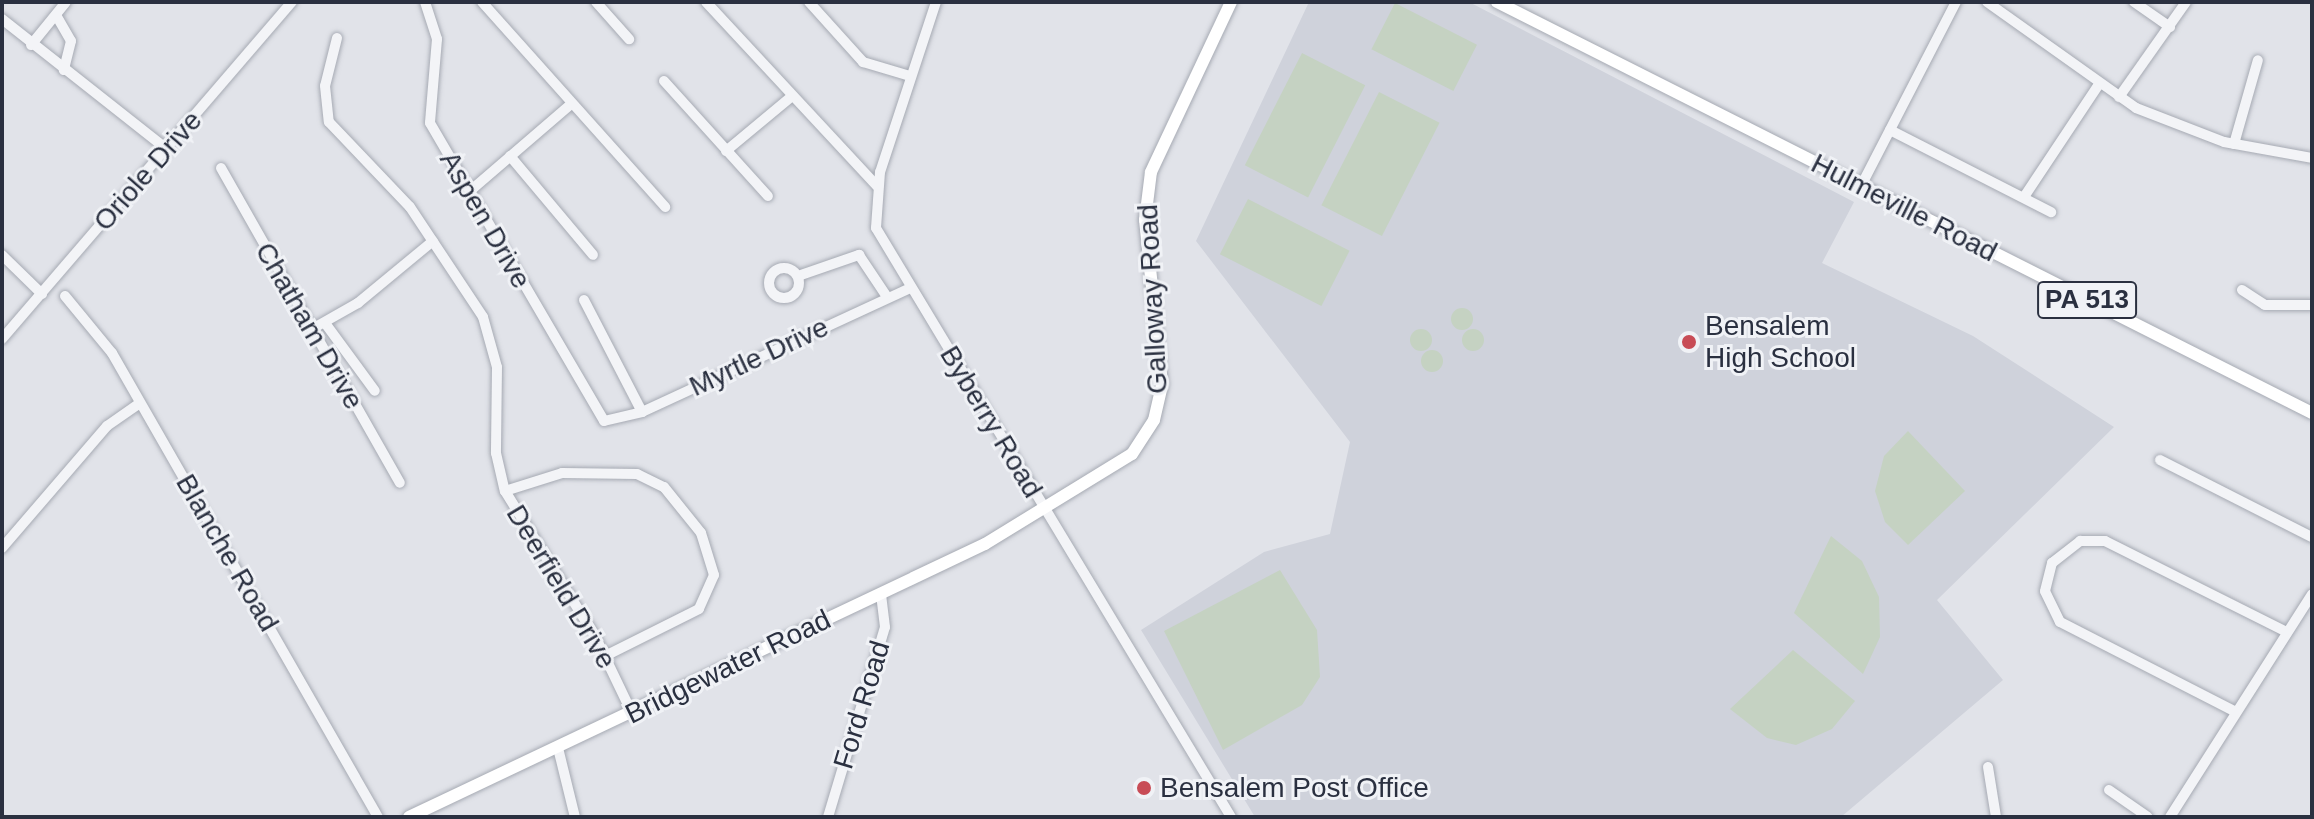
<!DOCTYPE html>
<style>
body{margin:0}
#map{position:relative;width:2314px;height:819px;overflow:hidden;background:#e1e3e9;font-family:Arial,sans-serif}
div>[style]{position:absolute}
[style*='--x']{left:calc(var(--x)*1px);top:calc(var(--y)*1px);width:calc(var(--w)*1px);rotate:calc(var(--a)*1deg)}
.built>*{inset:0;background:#cfd2db}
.green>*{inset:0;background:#c5d2c2;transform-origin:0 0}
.round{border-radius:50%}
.roads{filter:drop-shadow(0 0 2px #a6aab3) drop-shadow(0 0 2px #a6aab3)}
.minor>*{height:10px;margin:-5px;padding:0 5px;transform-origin:5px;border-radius:5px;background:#f3f4f7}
.minor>.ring{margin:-5px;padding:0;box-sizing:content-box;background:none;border:10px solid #f3f4f7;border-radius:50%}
.major>*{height:12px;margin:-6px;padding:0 6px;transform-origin:6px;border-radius:6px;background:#fff}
.dots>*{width:22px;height:22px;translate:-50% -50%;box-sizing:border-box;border:4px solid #f0f2f6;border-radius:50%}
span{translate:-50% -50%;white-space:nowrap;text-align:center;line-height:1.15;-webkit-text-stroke:6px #f0f2f6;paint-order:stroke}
.shield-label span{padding:2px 6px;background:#f0f2f6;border:2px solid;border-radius:6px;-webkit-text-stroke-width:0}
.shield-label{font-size:26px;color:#2a3040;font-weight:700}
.street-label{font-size:28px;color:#2a3040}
.poi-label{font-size:28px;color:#2a3040}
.left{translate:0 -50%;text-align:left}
.frame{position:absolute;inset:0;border:4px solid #2a3040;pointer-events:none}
</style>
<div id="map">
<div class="built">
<div style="clip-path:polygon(1309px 2px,1469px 2px,1854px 202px,1822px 263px,1973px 336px,2114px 427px,1937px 600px,2003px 680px,1841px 817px,1255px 817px,1141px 630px,1264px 552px,1330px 534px,1350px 442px,1196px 241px)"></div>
</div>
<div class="green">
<div style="left:1395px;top:3px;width:92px;height:52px;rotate:27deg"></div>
<div style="left:1302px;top:53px;width:71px;height:126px;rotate:27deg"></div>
<div style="left:1379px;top:92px;width:68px;height:127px;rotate:27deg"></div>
<div style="left:1248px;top:199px;width:114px;height:62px;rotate:27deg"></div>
<div class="round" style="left:1451px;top:308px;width:22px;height:22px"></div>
<div class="round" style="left:1462px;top:329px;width:22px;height:22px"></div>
<div class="round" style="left:1410px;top:329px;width:22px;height:22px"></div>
<div class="round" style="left:1421px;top:350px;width:22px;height:22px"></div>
<div style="clip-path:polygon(1908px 431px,1965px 491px,1908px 545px,1885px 522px,1875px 491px,1884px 456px)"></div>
<div style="clip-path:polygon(1831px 536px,1862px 561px,1879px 597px,1880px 637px,1863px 674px,1794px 613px)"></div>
<div style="clip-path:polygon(1280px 570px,1317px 630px,1320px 677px,1302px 705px,1223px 750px,1164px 631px)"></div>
<div style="clip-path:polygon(1793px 650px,1855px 701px,1832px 729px,1796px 745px,1767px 738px,1730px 709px)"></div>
</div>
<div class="roads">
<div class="minor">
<div style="--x:425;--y:2;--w:39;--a:72"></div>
<div style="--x:437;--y:39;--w:84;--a:94.8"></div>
<div style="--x:430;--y:123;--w:345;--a:59.7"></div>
<div style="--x:604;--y:421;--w:39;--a:-13"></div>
<div style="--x:642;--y:412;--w:295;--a:-24.8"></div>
<div style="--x:482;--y:2;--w:275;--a:48.2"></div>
<div style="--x:596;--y:2;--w:50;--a:48.3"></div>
<div style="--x:706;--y:2;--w:251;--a:47.1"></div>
<div style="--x:809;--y:2;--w:81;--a:48"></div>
<div style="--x:863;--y:62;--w:49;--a:16.6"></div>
<div style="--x:936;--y:2;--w:179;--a:108.2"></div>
<div style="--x:880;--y:172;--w:56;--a:94.1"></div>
<div style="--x:876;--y:228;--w:688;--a:58.92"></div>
<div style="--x:1987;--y:2;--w:183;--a:35.4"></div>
<div style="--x:2136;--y:108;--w:94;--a:21.1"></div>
<div style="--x:2224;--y:142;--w:89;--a:10.3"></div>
<div style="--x:2134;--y:2;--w:44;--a:34.8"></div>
<div style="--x:56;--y:15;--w:30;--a:60"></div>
<div style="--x:71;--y:41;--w:30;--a:104"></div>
<div style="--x:2;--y:19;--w:211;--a:38.3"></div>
<div style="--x:337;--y:38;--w:49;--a:104"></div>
<div style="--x:325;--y:86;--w:36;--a:84"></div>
<div style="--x:329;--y:122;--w:117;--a:46.4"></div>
<div style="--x:410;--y:207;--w:132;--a:56.4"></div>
<div style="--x:483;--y:317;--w:52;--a:74.4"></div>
<div style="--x:497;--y:367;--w:86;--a:90.7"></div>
<div style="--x:496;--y:453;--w:39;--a:77"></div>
<div style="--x:505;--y:491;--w:173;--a:58.2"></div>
<div style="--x:596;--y:638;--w:83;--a:64.4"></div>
<div style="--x:31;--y:45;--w:55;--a:-50.9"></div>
<div style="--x:664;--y:81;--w:155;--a:47.9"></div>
<div style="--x:2119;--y:97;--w:116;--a:-54.8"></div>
<div style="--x:1890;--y:130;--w:181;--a:27"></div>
<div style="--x:2234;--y:144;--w:87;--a:-74.1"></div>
<div style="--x:726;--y:151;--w:85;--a:-39.7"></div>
<div style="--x:510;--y:156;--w:129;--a:50"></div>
<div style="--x:221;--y:168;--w:362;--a:60.4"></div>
<div style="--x:1861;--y:186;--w:207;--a:-62.7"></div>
<div style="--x:470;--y:191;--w:133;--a:-40.7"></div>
<div style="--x:2024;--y:197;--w:136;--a:-56.4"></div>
<div style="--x:2;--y:255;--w:56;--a:44.3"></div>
<div class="ring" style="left:769px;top:268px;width:20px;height:20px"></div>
<div style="--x:798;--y:276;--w:65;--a:-19"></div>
<div style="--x:859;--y:255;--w:50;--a:56.3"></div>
<div style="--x:2242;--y:290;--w:27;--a:33"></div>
<div style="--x:2265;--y:305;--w:47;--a:0"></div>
<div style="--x:65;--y:296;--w:74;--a:50.5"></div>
<div style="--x:112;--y:353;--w:535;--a:60.18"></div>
<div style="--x:584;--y:300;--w:126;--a:62.6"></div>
<div style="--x:325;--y:323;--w:84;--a:53.7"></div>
<div style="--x:312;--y:329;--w:53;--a:-29.5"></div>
<div style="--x:358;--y:303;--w:97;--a:-39.6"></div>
<div style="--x:2;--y:339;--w:445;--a:-49.3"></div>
<div style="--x:2160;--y:460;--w:170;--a:26.9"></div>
<div style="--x:505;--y:491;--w:60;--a:-17.5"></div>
<div style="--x:562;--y:473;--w:75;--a:0.8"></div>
<div style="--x:637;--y:474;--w:30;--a:26"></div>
<div style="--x:664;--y:487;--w:59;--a:51.2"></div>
<div style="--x:701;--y:533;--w:44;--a:72.8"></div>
<div style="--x:714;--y:575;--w:37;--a:114"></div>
<div style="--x:699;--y:609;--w:105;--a:153.4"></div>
<div style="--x:2;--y:548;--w:161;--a:-49.3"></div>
<div style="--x:107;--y:426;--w:40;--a:-34.9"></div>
<div style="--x:2236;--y:712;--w:198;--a:-152.9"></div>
<div style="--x:2060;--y:622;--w:34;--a:-116"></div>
<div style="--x:2045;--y:591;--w:29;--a:-76"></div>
<div style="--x:2052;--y:563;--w:36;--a:-38"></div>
<div style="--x:2080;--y:541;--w:25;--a:0"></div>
<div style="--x:2105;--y:541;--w:203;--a:26.6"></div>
<div style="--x:558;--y:748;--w:71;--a:76.2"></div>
<div style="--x:1988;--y:767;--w:51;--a:80.9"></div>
<div style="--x:2109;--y:790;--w:47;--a:34.7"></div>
<div style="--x:828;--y:817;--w:198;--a:-73.3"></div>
<div style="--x:885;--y:627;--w:34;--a:-97"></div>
<div style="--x:2170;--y:817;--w:264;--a:-57.5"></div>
</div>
<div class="major">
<div style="--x:1497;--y:2;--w:913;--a:26.76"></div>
<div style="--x:409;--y:817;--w:637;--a:-25.36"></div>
<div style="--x:985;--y:544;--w:172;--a:-31.5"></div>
<div style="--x:1132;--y:454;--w:40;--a:-57.1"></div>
<div style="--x:1154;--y:420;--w:37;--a:-77"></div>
<div style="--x:1162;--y:384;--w:165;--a:-95.9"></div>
<div style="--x:1145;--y:220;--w:48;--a:-82.9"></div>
<div style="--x:1151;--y:172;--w:188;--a:-64.8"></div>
</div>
</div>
<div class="dots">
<div style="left:1689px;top:342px;background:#c84c56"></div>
<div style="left:1144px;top:788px;background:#c84c56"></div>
</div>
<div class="shield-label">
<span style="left:2087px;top:300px">PA 513</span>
</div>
<div class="street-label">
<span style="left:148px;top:171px;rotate:-49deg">Oriole Drive</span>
<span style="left:1904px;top:208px;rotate:27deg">Hulmeville Road</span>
<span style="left:485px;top:220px;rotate:60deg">Aspen Drive</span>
<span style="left:1153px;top:299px;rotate:-93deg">Galloway Road</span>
<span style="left:309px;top:326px;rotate:60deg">Chatham Drive</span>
<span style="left:759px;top:357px;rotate:-25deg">Myrtle Drive</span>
<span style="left:991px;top:422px;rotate:59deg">Byberry Road</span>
<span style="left:227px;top:553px;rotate:60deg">Blanche Road</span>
<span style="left:561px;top:587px;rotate:59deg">Deerfield Drive</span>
<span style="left:728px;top:667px;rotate:-26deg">Bridgewater Road</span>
<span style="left:862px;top:705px;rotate:-73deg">Ford Road</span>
</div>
<div class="poi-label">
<span class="left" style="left:1705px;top:342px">Bensalem<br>High School</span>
<span class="left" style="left:1160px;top:788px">Bensalem Post Office</span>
</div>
<div class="frame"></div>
</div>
